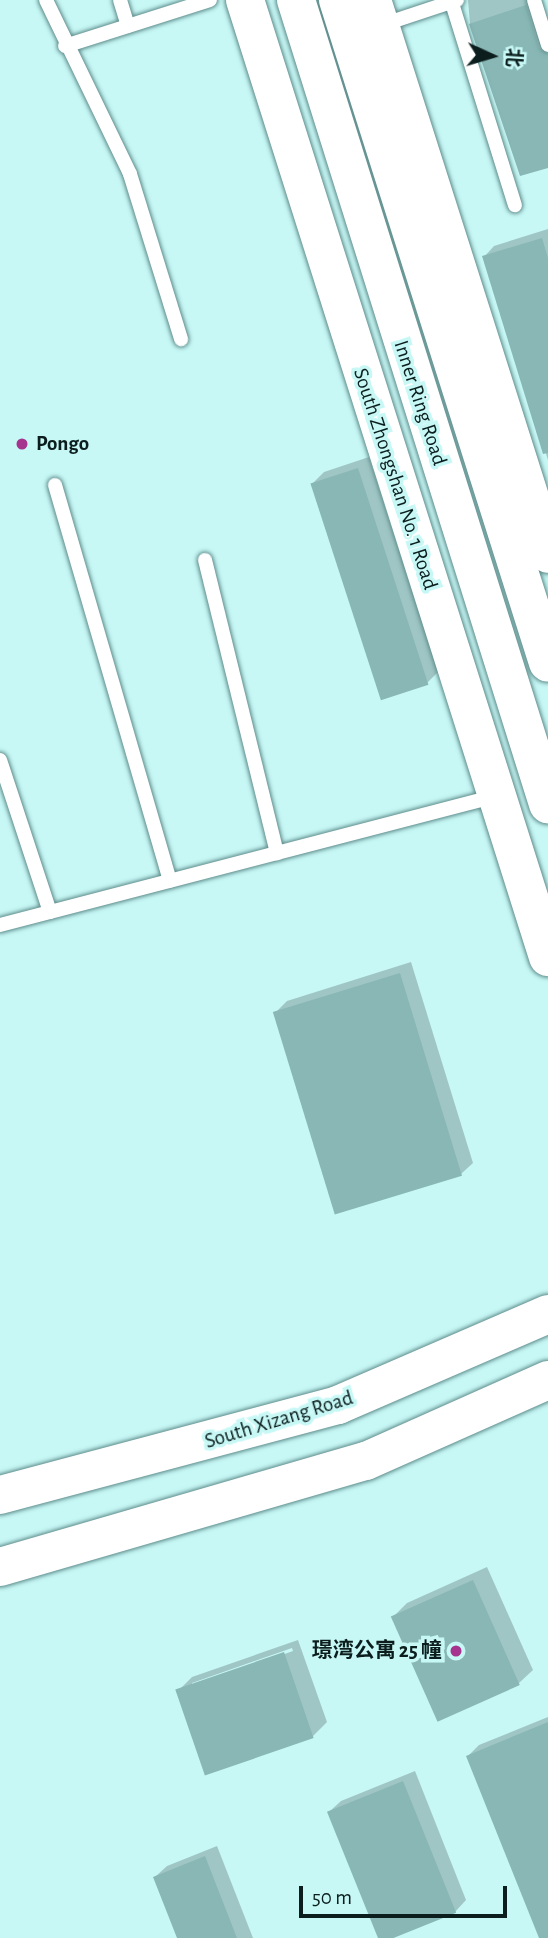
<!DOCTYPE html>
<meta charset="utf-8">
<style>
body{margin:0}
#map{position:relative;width:548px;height:1938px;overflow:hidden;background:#c7f8f6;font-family:"Alegreya Sans","Noto Sans SC",sans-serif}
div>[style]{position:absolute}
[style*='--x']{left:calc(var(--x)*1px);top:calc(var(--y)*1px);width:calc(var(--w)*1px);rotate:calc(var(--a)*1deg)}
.shadow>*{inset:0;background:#0003}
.building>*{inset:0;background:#88b7b5;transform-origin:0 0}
.roads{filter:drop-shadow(0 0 2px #5e8c8b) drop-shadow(0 0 2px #5e8c8b)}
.service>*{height:14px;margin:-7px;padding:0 7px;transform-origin:7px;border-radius:7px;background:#fff}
.secondary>*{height:38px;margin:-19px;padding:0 19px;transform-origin:19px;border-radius:19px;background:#fff}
.primary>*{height:38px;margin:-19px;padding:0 19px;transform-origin:19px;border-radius:19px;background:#fff}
.trunk>*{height:38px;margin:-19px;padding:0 19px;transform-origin:19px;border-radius:19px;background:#fff}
.dots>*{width:19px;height:19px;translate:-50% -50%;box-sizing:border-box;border:4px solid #c7f8f6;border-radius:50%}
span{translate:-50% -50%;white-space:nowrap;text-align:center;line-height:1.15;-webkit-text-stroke:7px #c7f8f6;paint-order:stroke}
.street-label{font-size:21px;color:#0b1e1d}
.poi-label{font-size:21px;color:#0b1e1d;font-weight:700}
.left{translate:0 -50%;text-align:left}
.right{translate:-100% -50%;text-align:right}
.north{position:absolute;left:457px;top:21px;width:70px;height:70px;-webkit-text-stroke:5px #c7f8f6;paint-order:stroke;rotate:94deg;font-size:19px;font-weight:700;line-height:28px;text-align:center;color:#0b1e1d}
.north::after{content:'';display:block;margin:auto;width:24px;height:32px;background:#0b1e1d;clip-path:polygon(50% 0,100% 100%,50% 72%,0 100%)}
.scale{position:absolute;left:299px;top:1886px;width:208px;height:32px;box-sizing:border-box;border:4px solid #0b1e1d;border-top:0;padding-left:9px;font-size:21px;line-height:24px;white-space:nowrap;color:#0b1e1d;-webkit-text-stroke:5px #c7f8f6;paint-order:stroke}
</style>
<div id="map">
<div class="shadow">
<div style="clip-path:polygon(468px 0,537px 0,548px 37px,548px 166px,470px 24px)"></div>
<div style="clip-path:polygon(548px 229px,548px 460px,484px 257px,494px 246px)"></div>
<div style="clip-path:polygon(369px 457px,438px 672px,426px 684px,312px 484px,324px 472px)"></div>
<div style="clip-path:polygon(411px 962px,473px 1163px,461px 1174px,275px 1013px,287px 1001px)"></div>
<div style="clip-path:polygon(487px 1567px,533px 1670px,519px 1683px,393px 1617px,407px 1603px)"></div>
<div style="clip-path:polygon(evenodd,298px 1640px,327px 1722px,313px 1736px,178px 1691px,192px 1677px,298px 1640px,292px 1648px,293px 1651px,192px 1687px,192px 1683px,292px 1648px)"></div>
<div style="clip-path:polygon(548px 1717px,548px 1938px,541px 1938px,468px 1756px,479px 1745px)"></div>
<div style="clip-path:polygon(415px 1771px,466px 1900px,455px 1912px,379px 1938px,329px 1812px,341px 1801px)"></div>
<div style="clip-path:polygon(217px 1846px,253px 1938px,179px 1938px,155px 1877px,167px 1866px)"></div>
</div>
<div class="building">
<div style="clip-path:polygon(526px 5px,539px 48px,548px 54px,548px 168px,520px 176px,469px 24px)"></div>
<div style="clip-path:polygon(542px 238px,548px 258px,548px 453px,543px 454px,482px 256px)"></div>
<div style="left:358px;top:468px;width:228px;height:50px;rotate:72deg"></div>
<div style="left:400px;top:973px;width:212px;height:133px;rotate:73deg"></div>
<div style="left:473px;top:1580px;width:115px;height:90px;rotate:66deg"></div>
<div style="left:284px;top:1652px;width:91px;height:115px;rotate:71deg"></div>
<div style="clip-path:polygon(548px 1722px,548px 1938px,539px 1938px,466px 1756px)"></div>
<div style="left:403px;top:1781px;width:142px;height:82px;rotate:68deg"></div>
<div style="clip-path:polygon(205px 1856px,237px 1938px,177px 1938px,153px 1877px)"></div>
</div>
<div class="roads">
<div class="service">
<div style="--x:46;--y:0;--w:193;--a:64.2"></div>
<div style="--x:130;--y:174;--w:173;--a:72.8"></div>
<div style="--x:120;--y:0;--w:27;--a:73"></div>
<div style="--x:451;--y:0;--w:215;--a:72.7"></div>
<div style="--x:534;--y:0;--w:47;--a:72.7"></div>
<div style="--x:382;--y:25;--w:79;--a:-18.4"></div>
<div style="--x:65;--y:46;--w:152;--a:-17.6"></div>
<div style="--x:55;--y:485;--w:412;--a:73.8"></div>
<div style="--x:205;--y:560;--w:302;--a:76.2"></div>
<div style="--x:0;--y:760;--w:160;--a:71.8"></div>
<div style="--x:0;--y:925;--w:513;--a:-14.58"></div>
</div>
<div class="secondary">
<div style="--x:0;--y:1495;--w:350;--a:-14.9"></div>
<div style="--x:338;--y:1405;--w:229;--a:-23.4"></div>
<div style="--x:0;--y:1567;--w:381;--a:-16.2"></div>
<div style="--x:366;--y:1461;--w:199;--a:-24"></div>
</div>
<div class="primary">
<div style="--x:245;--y:0;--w:1004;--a:72.43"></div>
<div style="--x:372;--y:0;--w:581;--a:72.38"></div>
</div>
<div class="trunk">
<div style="--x:296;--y:0;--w:843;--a:72.6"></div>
<div style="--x:338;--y:0;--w:695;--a:72.42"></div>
</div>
</div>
<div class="dots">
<div style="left:22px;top:444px;background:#a6338d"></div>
<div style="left:456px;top:1651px;background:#a6338d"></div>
</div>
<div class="street-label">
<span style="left:420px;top:403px;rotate:72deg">Inner Ring Road</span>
<span style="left:395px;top:479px;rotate:72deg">South Zhongshan No. 1 Road</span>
<span style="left:279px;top:1420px;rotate:-17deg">South Xizang Road</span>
</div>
<div class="poi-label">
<span class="left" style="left:36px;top:444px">Pongo</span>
<span class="right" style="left:442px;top:1651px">璟湾公寓 25 幢</span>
</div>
<div class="north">北</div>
<div class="scale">50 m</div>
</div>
